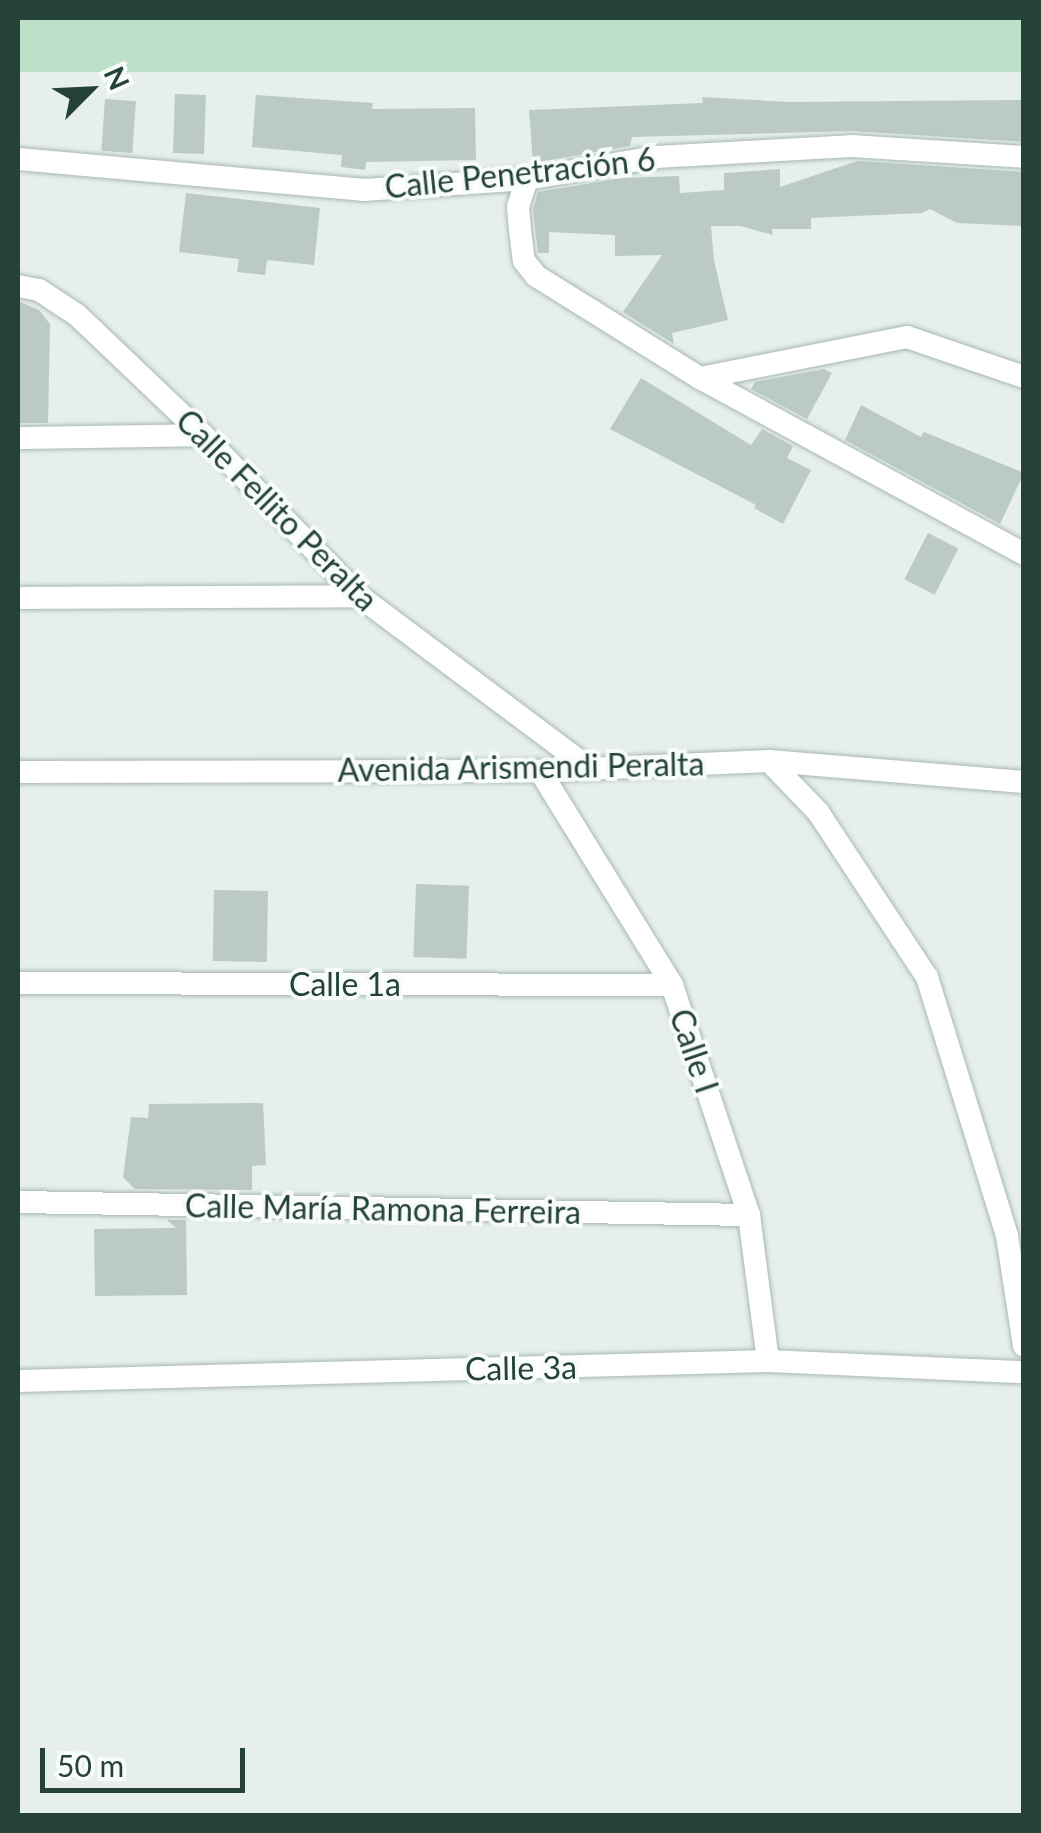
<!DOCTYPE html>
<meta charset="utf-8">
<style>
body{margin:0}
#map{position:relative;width:1041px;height:1833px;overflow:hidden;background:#e6efeb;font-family:Lato,sans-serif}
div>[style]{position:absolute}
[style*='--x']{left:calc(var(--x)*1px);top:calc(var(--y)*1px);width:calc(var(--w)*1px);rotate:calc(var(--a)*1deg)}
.green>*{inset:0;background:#bfe0c8;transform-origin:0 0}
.building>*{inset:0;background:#bbcac4;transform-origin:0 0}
.roads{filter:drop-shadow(0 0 2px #a8b8b2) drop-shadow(0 0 2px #a8b8b2)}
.street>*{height:22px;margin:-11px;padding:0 11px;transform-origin:11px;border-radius:11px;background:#fff}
span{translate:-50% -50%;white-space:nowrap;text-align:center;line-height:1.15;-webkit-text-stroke:8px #f7fbf9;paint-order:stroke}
.street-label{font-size:32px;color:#24423a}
.frame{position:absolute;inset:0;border:20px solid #24423a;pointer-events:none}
.north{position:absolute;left:40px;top:40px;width:100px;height:100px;-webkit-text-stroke:8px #f7fbf9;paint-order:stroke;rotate:66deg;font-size:28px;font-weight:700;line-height:40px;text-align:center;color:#24423a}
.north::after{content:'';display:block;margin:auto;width:35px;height:45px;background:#24423a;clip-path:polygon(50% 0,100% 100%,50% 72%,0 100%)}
.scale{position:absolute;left:40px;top:1748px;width:205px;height:45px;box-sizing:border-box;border:5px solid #24423a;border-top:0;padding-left:12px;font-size:30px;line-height:35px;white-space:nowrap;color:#24423a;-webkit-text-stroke:8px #f7fbf9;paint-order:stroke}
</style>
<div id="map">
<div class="green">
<div style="left:18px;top:18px;width:1005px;height:54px"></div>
</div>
<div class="building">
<div style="left:175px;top:94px;width:31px;height:59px;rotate:2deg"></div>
<div style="clip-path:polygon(256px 95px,373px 103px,372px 109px,475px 108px,476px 160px,366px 162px,365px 170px,341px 167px,342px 155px,252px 147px)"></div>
<div style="clip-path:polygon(702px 97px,788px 102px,1024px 100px,1024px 142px,852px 131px,632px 137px,630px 146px,533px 163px,529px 110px,703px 103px)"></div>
<div style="left:105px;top:99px;width:31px;height:52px;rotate:4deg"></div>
<div style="clip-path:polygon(857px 161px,1024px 172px,1024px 226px,957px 223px,930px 209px,922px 213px,811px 218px,811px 229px,772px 229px,773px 235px,740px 226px,711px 226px,714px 260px,728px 320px,672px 333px,674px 344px,623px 312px,662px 255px,615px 256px,615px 235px,549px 232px,549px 253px,538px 253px,533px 209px,538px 192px,622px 178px,679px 176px,680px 193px,724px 190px,724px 173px,780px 169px,780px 187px)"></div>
<div style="clip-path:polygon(186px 193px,320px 208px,314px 265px,267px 260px,265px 275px,237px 272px,239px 259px,179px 252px)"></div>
<div style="clip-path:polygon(18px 301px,39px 310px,50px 324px,48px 423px,18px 423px)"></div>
<div style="clip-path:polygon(824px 369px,832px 373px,807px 419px,751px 389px,755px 382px)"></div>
<div style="clip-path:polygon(641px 378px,751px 445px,762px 429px,793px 446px,787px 458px,811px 470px,783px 524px,754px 508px,756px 505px,610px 429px)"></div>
<div style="clip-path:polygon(861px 405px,921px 437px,924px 432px,1024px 473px,1000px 524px,845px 440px)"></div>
<div style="left:928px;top:533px;width:34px;height:52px;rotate:27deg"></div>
<div style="left:416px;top:884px;width:53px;height:73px;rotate:2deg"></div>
<div style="left:214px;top:890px;width:54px;height:71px;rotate:1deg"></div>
<div style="clip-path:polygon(263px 1103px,266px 1165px,252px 1166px,252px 1190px,135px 1189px,123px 1177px,131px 1117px,148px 1118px,149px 1104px)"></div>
<div style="clip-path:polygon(167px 1220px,186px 1220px,187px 1295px,95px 1296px,94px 1229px,176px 1228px)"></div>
</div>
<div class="roads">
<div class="street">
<div style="--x:18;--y:159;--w:346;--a:5.1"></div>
<div style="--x:363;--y:190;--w:164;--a:-3.8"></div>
<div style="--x:527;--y:179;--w:131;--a:-9.7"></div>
<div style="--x:656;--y:157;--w:195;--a:-3.2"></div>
<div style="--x:851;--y:146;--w:173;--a:3.6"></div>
<div style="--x:527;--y:179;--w:29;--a:108"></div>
<div style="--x:518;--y:207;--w:23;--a:85"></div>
<div style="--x:520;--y:230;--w:31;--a:83"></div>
<div style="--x:524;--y:261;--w:19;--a:51"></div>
<div style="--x:536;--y:276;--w:193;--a:31.9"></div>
<div style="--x:700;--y:378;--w:369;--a:28.5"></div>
<div style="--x:18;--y:286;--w:21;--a:11"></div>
<div style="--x:39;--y:290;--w:45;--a:33.3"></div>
<div style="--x:77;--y:315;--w:174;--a:43.6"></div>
<div style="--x:203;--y:435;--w:224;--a:45.9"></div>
<div style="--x:359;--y:596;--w:289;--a:36.8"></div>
<div style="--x:700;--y:378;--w:211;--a:-11.2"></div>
<div style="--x:907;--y:337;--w:124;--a:18.9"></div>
<div style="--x:18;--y:438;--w:185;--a:-0.9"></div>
<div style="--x:18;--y:598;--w:341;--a:-0.3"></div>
<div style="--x:769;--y:761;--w:71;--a:46.1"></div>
<div style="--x:818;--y:812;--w:198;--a:56.6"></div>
<div style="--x:927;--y:977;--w:271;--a:72.8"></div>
<div style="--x:1007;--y:1236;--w:111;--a:81.2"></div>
<div style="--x:540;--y:771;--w:251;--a:58.3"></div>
<div style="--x:672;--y:985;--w:243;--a:71.5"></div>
<div style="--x:749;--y:1215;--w:147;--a:82.6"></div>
<div style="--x:18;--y:772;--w:522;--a:-0.11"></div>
<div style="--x:540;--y:771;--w:229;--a:-2.5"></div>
<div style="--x:769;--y:761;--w:256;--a:4.7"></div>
<div style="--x:18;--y:983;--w:654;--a:0.18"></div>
<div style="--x:18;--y:1202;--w:731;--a:1.02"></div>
<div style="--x:18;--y:1381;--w:750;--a:-1.53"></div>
<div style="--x:768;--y:1361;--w:256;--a:2.5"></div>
</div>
</div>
<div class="street-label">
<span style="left:520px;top:173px;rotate:-6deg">Calle Penetración 6</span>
<span style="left:277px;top:510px;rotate:45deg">Calle Fellito Peralta</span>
<span style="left:521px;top:767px;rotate:-1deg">Avenida Arismendi Peralta</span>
<span style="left:345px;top:984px">Calle 1a</span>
<span style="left:694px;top:1051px;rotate:71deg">Calle I</span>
<span style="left:383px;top:1209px;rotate:1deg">Calle María Ramona Ferreira</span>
<span style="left:521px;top:1368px;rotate:-1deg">Calle 3a</span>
</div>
<div class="frame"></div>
<div class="north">N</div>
<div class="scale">50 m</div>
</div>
